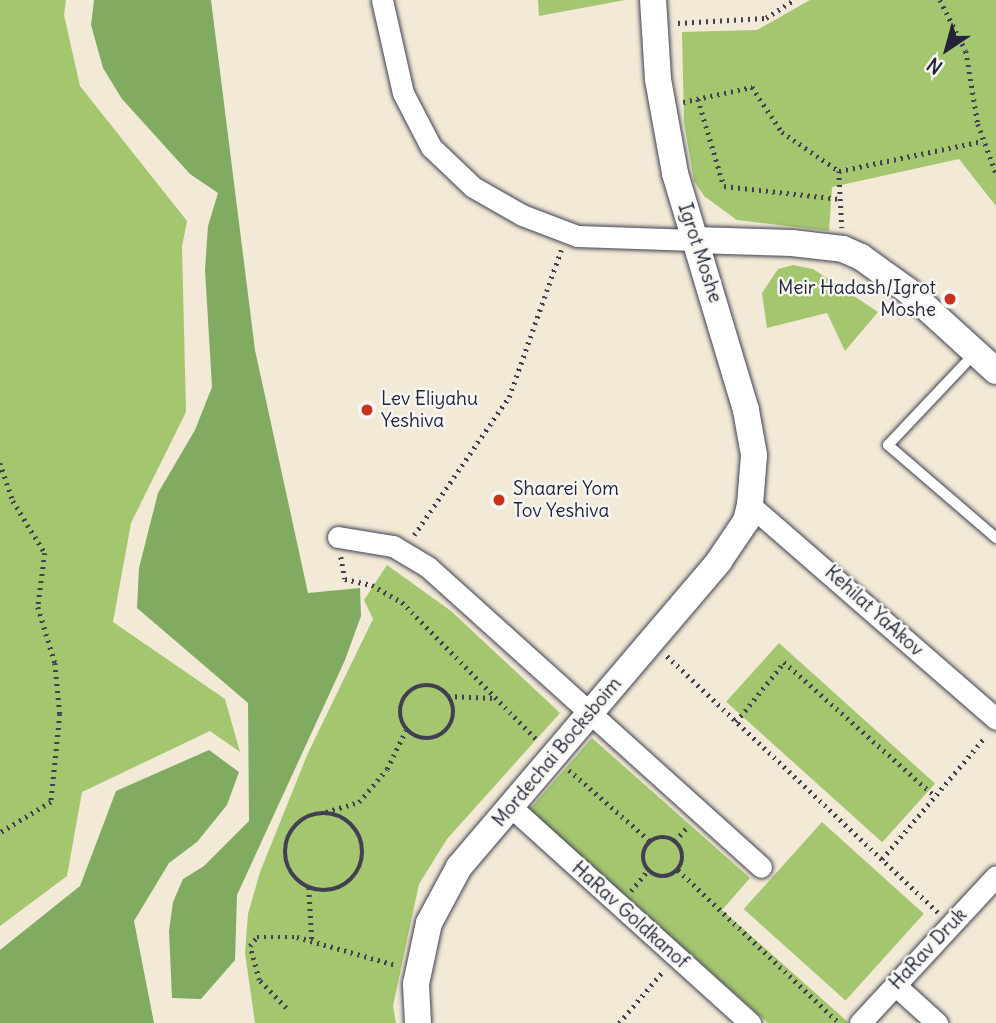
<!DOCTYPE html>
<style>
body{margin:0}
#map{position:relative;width:996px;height:1023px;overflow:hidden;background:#f2e9d6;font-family:Delius,sans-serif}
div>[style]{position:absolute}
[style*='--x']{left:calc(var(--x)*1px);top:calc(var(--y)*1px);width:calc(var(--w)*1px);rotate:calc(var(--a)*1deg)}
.green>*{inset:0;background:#a3c66f;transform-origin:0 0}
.forest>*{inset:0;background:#82ab62}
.path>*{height:4.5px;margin-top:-2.25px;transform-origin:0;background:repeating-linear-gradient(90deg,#414052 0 2px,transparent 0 7px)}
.path>.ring{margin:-2.25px;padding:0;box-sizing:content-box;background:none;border:4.5px solid #414052;border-radius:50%}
.roads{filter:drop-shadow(0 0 2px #414052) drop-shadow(0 0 2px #414052)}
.service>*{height:10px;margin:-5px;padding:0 5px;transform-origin:5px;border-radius:5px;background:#fff}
.minor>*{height:21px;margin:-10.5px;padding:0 10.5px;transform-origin:10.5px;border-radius:10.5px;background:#fff}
.tertiary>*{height:26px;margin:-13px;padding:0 13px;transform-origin:13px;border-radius:13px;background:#fff}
.dots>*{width:19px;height:19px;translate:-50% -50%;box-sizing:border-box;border:4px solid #f6f6f2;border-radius:50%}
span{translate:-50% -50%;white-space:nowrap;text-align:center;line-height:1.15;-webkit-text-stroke:5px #f6f6f2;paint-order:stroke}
.street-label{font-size:19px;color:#22223b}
.poi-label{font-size:19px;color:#22223b}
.right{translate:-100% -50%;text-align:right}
.left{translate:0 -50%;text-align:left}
.north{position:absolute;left:912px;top:14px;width:70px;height:70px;-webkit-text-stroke:5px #f6f6f2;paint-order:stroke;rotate:216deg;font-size:19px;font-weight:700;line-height:28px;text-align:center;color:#22223b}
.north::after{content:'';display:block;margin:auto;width:24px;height:32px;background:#22223b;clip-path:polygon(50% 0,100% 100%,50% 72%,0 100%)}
</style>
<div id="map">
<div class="green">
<div style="clip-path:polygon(0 0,66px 0,64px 15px,80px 86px,187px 221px,182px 247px,186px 412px,131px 523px,113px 622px,225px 699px,240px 752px,210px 731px,82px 792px,67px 876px,0 926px)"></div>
<div style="clip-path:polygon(538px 0,625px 0,539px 16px)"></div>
<div style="clip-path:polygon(810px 0,996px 0,996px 206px,959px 159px,832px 187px,829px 231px,737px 220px,704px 196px,694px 181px,684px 123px,682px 32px,757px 30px)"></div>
<div style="clip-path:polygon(793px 265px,813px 269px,878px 312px,845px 351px,827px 313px,767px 328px,762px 293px,778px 269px)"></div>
<div style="clip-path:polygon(387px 565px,451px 611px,560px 713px,447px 839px,419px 884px,393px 1006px,396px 1023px,255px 1023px,245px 953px,248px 914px,260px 872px,308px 753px,373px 619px,364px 600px)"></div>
<div style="left:779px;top:643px;width:210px;height:79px;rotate:42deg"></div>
<div style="clip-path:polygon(592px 738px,750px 878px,722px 910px,849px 1023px,768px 1023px,529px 810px)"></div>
<div style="left:822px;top:822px;width:137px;height:117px;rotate:42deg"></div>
</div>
<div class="forest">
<div style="clip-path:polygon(94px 0,211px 0,255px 350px,308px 593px,360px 588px,361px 616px,345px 660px,237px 895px,235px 960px,201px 999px,172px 998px,169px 931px,173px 902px,183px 879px,204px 866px,249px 821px,248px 703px,137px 608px,139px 568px,158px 493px,195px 430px,212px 387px,205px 270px,208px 226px,218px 193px,190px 174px,122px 99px,103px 68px,91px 25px)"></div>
<div style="clip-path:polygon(209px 750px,239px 772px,227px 805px,197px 842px,169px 863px,134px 921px,154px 1023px,0 1023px,0 950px,80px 886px,116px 791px)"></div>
</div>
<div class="path">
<div style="--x:940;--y:0;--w:57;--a:63"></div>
<div style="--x:966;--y:51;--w:74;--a:80.7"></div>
<div style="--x:978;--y:124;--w:52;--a:69.8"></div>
<div style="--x:678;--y:23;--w:88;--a:-3.3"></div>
<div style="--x:766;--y:18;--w:33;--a:-33"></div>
<div style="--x:698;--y:99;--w:91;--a:73.4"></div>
<div style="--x:724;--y:186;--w:117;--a:6.4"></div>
<div style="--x:683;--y:102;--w:71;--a:-12.3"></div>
<div style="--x:752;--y:87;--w:54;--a:56.3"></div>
<div style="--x:782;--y:132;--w:69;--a:34.4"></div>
<div style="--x:839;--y:171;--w:57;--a:87"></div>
<div style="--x:839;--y:171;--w:147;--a:-11.8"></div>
<div style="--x:0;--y:463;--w:40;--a:71.1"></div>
<div style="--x:13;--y:501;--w:61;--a:58.4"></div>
<div style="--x:45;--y:553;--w:54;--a:97.4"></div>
<div style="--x:38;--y:607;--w:59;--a:73.1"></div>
<div style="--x:55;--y:663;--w:51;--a:84.4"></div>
<div style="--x:60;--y:714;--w:88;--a:95.8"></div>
<div style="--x:51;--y:802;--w:60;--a:148.7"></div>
<div style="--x:414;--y:535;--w:168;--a:-55.5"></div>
<div style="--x:509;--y:397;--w:156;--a:-70.5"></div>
<div style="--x:341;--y:557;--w:22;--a:80"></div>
<div style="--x:345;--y:579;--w:28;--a:13"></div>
<div style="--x:372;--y:585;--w:34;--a:30"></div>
<div style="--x:402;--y:602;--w:193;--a:45.6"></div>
<div style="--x:667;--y:656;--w:373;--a:43.4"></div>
<div class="ring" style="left:400px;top:685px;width:49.5px;height:49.5px"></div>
<div style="--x:448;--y:696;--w:46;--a:2.5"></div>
<div style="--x:736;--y:722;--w:77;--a:-51.3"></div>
<div style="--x:784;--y:662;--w:202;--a:41.6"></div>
<div style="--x:569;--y:770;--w:108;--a:41.2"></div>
<div style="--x:326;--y:812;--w:34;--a:-17"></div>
<div style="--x:359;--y:802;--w:43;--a:-49.7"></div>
<div style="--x:387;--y:769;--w:43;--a:-64"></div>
<div class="ring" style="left:285px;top:813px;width:73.5px;height:73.5px"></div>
<div class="ring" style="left:643px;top:837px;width:35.5px;height:35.5px"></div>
<div style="--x:675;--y:841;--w:20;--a:-49"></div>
<div style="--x:882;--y:859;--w:160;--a:-49.8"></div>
<div style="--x:678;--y:870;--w:222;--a:43.5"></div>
<div style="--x:309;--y:888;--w:52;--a:86.7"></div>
<div style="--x:631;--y:891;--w:27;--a:-51"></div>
<div style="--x:286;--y:1008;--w:39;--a:-134"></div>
<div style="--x:259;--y:980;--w:35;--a:-105"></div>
<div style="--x:250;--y:946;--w:11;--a:-52"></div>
<div style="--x:257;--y:937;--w:40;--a:0"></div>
<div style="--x:297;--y:937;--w:103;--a:15.8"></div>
<div style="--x:619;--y:1023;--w:70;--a:-49.7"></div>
</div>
<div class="roads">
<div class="service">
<div style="--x:976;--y:352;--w:128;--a:133.4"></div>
<div style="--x:888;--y:445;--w:143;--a:40.7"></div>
</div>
<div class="minor">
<div style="--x:382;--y:0;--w:95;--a:77.3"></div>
<div style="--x:403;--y:93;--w:61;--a:62.6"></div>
<div style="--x:431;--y:147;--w:58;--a:43.6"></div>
<div style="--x:473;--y:187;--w:56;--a:29.7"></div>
<div style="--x:522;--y:215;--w:59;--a:20.9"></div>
<div style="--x:577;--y:236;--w:118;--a:1.9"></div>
<div style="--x:750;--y:505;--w:326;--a:41"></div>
<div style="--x:338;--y:537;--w:56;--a:9.3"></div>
<div style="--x:393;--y:546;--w:41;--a:31"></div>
<div style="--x:428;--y:567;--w:448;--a:42"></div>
<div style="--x:510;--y:806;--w:324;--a:42.1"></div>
<div style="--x:895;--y:985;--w:57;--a:42.1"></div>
<div style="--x:860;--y:1023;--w:200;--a:-47.2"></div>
</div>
<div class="tertiary">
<div style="--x:695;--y:240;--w:97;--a:1.8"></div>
<div style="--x:792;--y:243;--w:51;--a:6.7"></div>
<div style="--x:843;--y:249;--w:20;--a:24"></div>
<div style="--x:861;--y:257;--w:57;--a:35.7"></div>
<div style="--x:907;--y:290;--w:120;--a:42.3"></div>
<div style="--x:418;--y:1023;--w:39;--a:-93"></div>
<div style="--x:416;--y:984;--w:62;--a:-78"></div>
<div style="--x:429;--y:923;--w:64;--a:-61.8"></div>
<div style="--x:459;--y:867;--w:402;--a:-49.6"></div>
<div style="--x:719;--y:561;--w:48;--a:-56"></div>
<div style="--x:746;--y:521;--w:16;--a:-76"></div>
<div style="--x:750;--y:505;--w:50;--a:-85.4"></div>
<div style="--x:754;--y:455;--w:46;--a:-100.1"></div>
<div style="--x:746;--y:410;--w:247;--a:-106.7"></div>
<div style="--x:675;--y:173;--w:96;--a:-100.3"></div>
<div style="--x:658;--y:79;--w:79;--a:-93.6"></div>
</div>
</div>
<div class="dots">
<div style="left:950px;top:299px;background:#c8321e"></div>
<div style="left:367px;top:410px;background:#c8321e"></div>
<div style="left:499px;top:500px;background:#c8321e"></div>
</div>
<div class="street-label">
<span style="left:700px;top:253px;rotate:72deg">Igrot Moshe</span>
<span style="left:874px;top:611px;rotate:42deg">Kehilat YaAkov</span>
<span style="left:557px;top:752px;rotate:-50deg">Mordechai Bocksboim</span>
<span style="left:630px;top:915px;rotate:42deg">HaRav Goldkanof</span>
<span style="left:928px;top:949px;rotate:-47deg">HaRav Druk</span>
</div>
<div class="poi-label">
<span class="right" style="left:936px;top:299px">Meir Hadash/Igrot<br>Moshe</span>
<span class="left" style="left:381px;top:410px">Lev Eliyahu<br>Yeshiva</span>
<span class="left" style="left:513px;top:500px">Shaarei Yom<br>Tov Yeshiva</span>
</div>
<div class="north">N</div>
</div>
